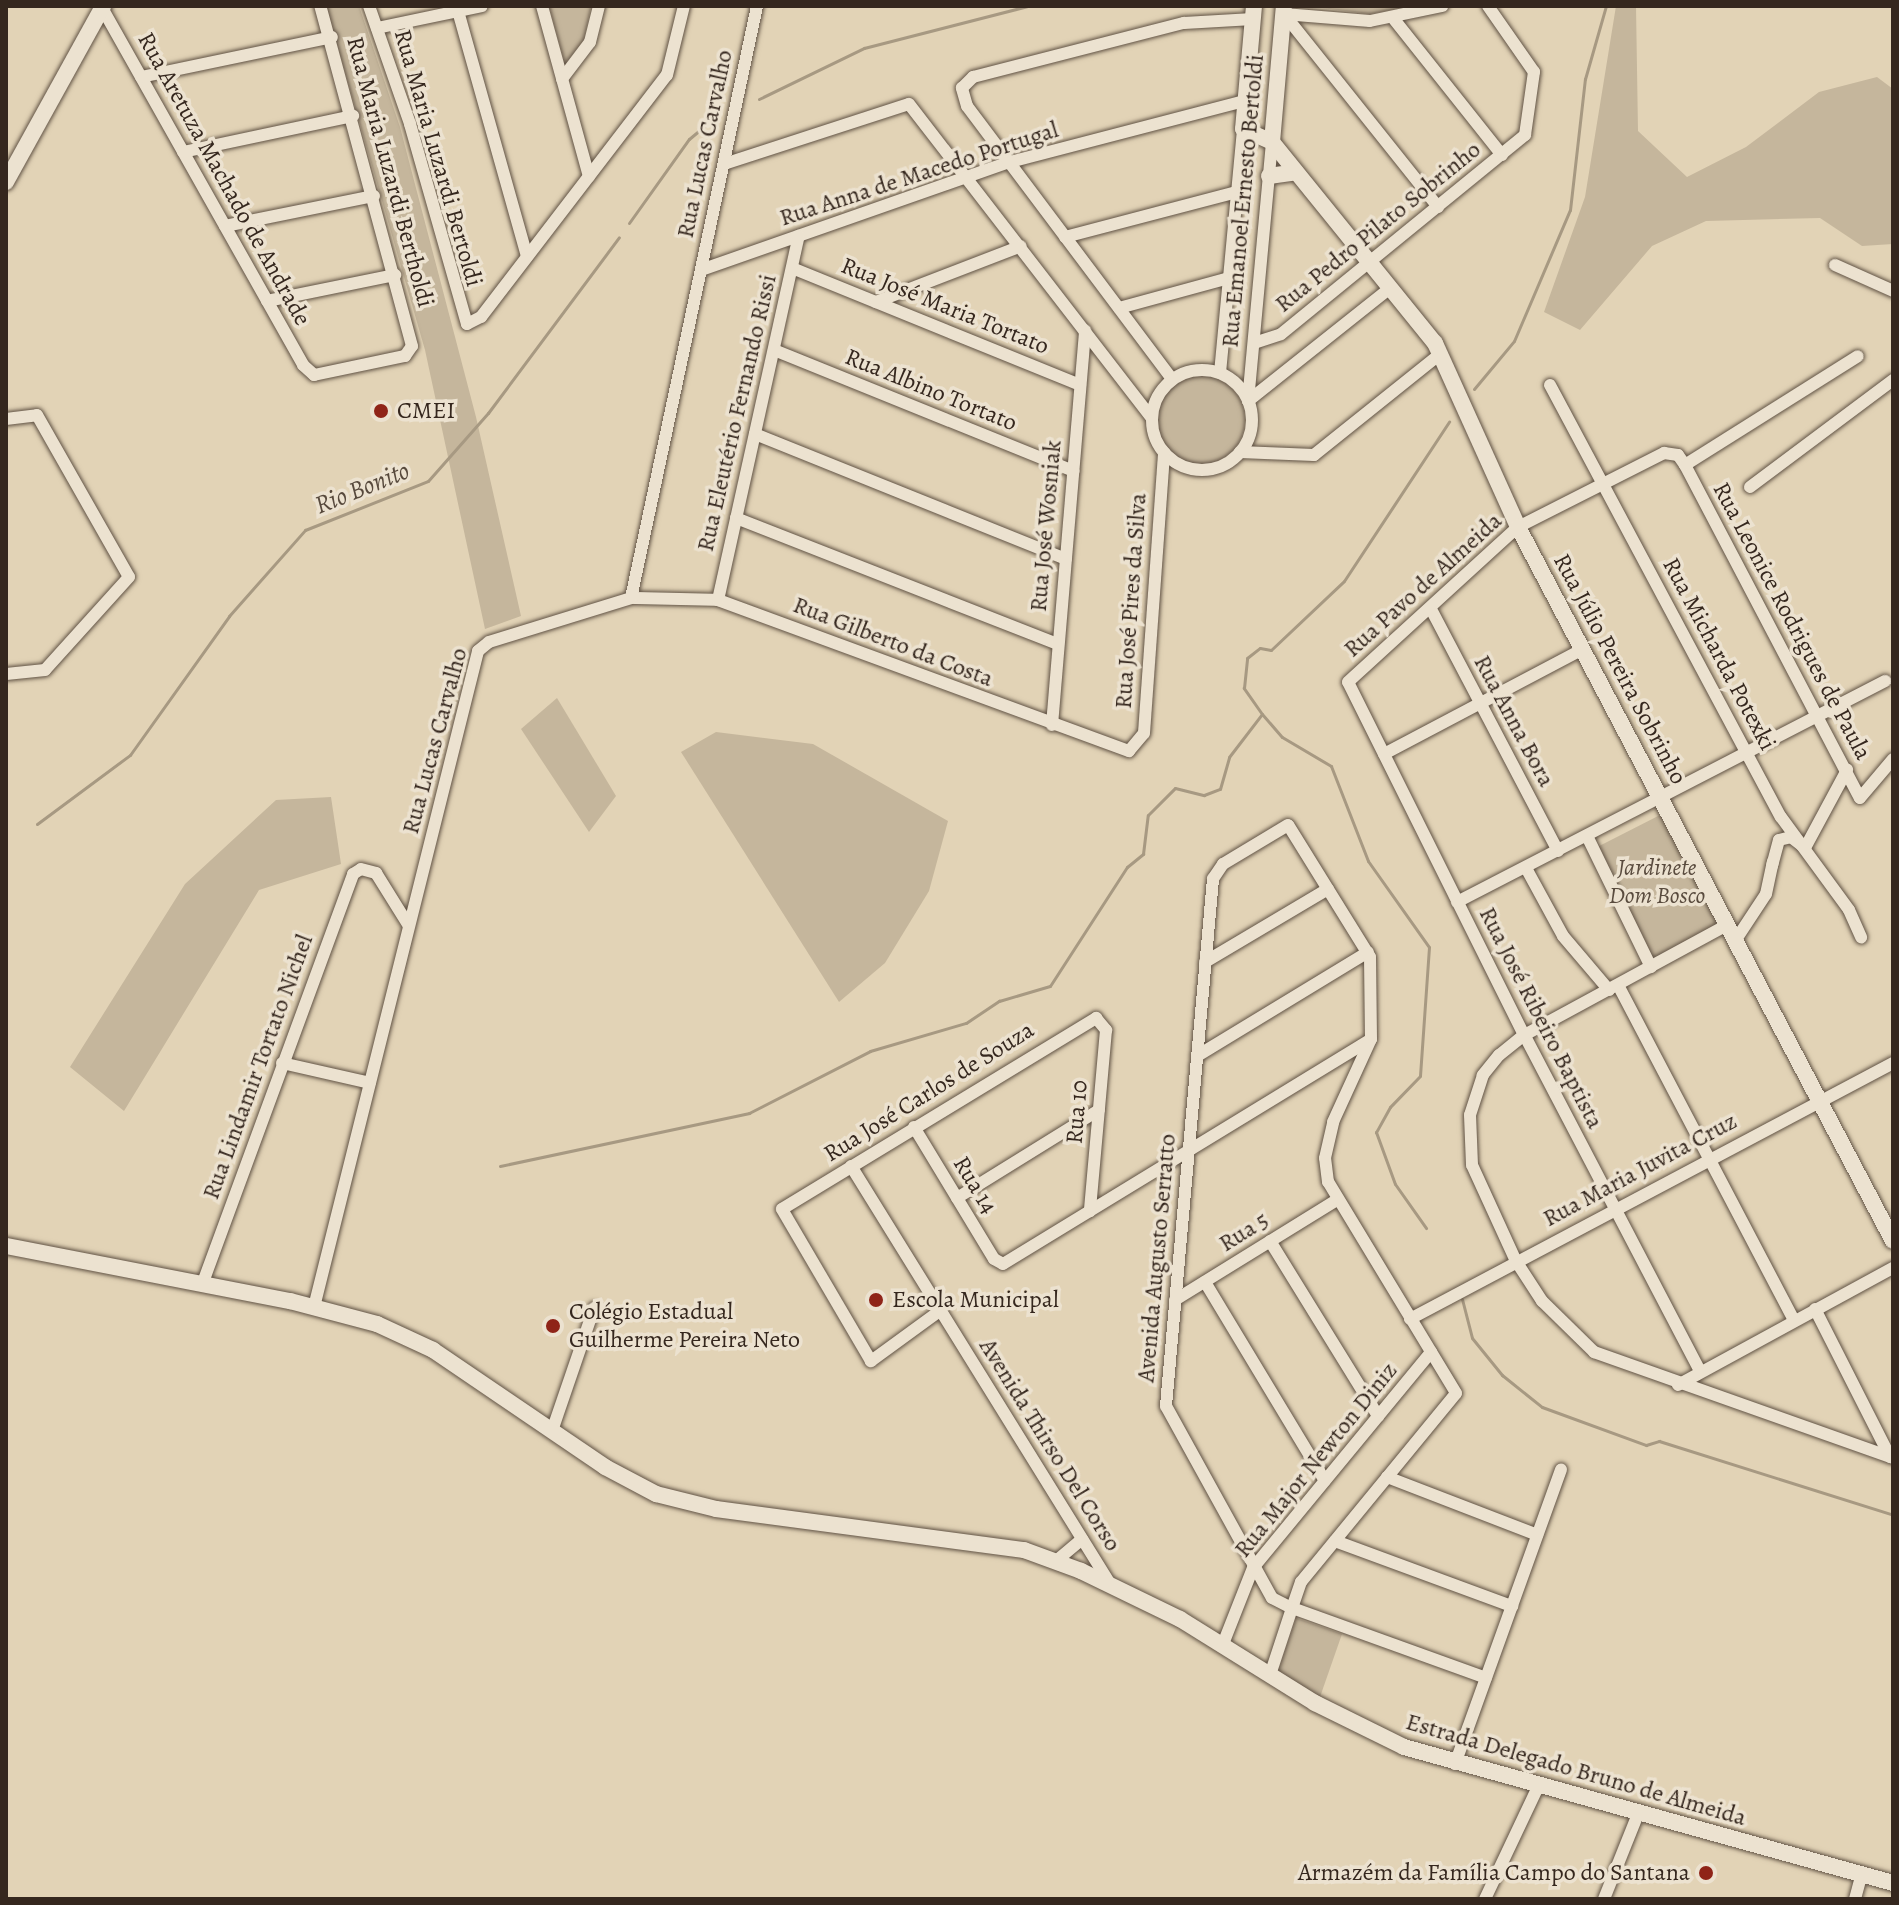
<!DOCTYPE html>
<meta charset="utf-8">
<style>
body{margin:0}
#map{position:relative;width:1899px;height:1905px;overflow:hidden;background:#e2d3b6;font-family:Alegreya,serif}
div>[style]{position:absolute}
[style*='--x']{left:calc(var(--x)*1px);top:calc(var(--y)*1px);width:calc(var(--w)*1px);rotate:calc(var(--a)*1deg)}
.green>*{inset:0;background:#c5b69c;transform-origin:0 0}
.round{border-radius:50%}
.stream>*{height:3px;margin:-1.5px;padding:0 1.5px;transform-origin:1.5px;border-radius:1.5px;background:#a79982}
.roads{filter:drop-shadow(0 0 2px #605244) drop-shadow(0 0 2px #605244)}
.street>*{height:12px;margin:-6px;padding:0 6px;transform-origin:6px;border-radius:6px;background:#ece2d0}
.street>.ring{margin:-6px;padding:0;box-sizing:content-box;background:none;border:12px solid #ece2d0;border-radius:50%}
.secondary>*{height:16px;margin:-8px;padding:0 8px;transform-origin:8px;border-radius:8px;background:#ece2d0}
.dots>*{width:22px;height:22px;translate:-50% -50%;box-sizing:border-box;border:4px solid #ece2d0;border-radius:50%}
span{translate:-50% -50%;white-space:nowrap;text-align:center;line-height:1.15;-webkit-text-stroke:7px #ece2d0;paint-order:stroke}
.street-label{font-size:24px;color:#35271e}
.poi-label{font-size:24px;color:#35271e}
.left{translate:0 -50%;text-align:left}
.right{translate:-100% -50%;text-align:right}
.park-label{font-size:24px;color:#594b3e;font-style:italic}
.water-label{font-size:26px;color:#57493c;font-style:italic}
.frame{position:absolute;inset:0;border:8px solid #35271e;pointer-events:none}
</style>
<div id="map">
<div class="green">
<div style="clip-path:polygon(326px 6px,359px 6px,400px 127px,476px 417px,521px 616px,485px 629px,425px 350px)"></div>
<div style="clip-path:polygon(549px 6px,591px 6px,584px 40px,565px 64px)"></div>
<div style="clip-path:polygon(1306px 6px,1412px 6px,1370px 14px)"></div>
<div style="clip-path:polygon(1616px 6px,1636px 6px,1638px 131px,1687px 177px,1746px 147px,1819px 92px,1877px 77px,1893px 89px,1893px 244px,1862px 246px,1820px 218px,1706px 221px,1652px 246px,1580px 330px,1544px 312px,1585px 197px)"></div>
<div class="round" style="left:1157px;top:376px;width:88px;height:88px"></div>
<div style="clip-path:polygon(557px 698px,616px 796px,589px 832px,521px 729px)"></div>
<div style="clip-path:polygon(716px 732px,813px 744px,948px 821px,929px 891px,885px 963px,839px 1002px,681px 752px)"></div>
<div style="clip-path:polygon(331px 797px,341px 864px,259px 890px,124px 1111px,70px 1067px,185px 884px,276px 800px)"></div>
<div style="left:1664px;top:813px;width:125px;height:76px;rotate:63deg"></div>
<div style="clip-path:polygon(1296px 1618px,1342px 1634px,1320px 1697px,1278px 1671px)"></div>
</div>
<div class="stream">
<div style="--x:759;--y:99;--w:117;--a:-25.9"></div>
<div style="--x:864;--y:48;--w:168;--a:-14.4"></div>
<div style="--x:629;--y:223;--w:103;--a:-54.5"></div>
<div style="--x:689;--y:139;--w:38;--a:-40"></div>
<div style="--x:1474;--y:389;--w:62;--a:-50.2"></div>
<div style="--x:1514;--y:341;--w:142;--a:-66.9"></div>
<div style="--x:1570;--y:210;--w:132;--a:-83.5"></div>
<div style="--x:1585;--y:79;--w:76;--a:-74"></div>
<div style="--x:1262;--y:714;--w:30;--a:49"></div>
<div style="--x:1282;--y:737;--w:57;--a:30.6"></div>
<div style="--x:1331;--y:766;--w:102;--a:68.7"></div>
<div style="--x:1368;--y:861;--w:105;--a:54.7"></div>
<div style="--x:1429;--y:947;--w:129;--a:94"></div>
<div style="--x:1420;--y:1076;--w:43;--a:134.1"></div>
<div style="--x:1390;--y:1107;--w:29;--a:119"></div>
<div style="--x:1376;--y:1132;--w:55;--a:69.9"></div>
<div style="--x:1395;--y:1184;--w:54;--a:54.8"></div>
<div style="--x:37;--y:824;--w:116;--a:-36.6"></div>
<div style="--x:130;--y:755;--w:171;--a:-54.5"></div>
<div style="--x:229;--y:616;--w:115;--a:-48.5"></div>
<div style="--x:305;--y:530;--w:132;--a:-21.7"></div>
<div style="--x:428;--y:481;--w:91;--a:-48.6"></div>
<div style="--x:488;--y:413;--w:219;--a:-53.3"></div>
<div style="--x:500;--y:1166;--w:255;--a:-12"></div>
<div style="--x:749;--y:1113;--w:136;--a:-27.1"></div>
<div style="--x:870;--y:1051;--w:100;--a:-16.3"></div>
<div style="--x:966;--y:1023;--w:40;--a:-34"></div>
<div style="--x:999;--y:1001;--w:53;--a:-16.4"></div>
<div style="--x:1050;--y:986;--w:142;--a:-57.1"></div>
<div style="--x:1127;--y:867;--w:21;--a:-39"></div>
<div style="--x:1143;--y:854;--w:39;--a:-83"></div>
<div style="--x:1148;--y:815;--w:38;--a:-45"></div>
<div style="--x:1175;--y:788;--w:30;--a:14"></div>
<div style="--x:1204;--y:795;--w:17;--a:-21"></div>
<div style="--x:1220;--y:789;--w:33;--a:-74"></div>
<div style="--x:1229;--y:757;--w:54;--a:-52.5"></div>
<div style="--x:1262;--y:714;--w:32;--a:-125"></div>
<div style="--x:1244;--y:688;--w:30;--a:-84"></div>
<div style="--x:1247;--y:658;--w:16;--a:-38"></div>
<div style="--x:1260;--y:648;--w:11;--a:10"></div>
<div style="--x:1271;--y:650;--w:100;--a:-43.4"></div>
<div style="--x:1344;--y:581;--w:191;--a:-56.6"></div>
<div style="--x:1462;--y:1299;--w:40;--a:75.6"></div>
<div style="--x:1472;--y:1338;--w:48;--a:51"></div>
<div style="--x:1502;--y:1375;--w:51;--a:38.7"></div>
<div style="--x:1542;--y:1407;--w:111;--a:20.1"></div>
<div style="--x:1646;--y:1445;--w:14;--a:-17"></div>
<div style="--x:1659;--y:1441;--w:245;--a:17.5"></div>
</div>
<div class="roads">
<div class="street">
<div style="--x:101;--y:6;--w:412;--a:60.6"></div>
<div style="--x:303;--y:365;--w:15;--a:42"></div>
<div style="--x:314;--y:375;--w:93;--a:-11.8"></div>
<div style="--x:405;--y:356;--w:12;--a:-55"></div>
<div style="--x:412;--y:346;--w:352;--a:-105.1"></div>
<div style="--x:369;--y:6;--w:125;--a:70.8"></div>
<div style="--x:410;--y:124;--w:208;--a:74.1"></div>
<div style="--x:467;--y:324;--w:16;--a:-27"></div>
<div style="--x:481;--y:317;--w:305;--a:-52.5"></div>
<div style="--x:667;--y:75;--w:71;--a:-76.2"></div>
<div style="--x:542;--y:6;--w:177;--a:74.6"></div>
<div style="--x:458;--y:11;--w:255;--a:74.3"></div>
<div style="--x:1284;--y:14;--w:247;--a:51.4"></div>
<div style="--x:1284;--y:14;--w:86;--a:4.7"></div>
<div style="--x:1370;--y:21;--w:74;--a:-11.8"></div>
<div style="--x:1393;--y:18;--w:175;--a:51.5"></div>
<div style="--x:377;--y:28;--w:107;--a:-11.8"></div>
<div style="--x:141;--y:77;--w:195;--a:-11.8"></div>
<div style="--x:562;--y:79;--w:46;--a:-52.9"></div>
<div style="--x:590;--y:42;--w:37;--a:-76"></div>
<div style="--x:183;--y:152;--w:174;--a:-12"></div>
<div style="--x:724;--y:164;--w:194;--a:-18"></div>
<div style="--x:909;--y:104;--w:397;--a:52.3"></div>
<div style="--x:225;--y:226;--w:152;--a:-11.4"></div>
<div style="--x:1065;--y:237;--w:178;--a:-14.7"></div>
<div style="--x:1835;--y:265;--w:64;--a:24.1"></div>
<div style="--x:792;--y:268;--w:311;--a:22.1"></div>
<div style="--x:701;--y:270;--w:327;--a:-19.3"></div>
<div style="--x:1010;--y:162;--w:243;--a:-14.6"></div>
<div style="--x:267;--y:301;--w:131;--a:-11.5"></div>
<div style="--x:876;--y:302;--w:155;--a:-21.1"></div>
<div style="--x:1119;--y:308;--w:114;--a:-15.3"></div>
<div style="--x:1254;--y:343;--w:28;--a:-18"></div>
<div style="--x:1281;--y:334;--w:315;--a:-39.2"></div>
<div style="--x:1525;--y:135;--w:64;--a:-81.9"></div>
<div style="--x:1534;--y:72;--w:80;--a:-124.9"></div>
<div style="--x:774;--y:350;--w:323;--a:22"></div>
<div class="ring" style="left:1152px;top:370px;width:88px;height:88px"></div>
<div style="--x:1220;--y:373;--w:245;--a:-84.6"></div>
<div style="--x:1172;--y:379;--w:341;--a:-126.9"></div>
<div style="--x:967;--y:106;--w:19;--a:-106"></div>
<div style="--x:962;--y:88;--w:16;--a:-45"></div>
<div style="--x:973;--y:77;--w:218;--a:-14.4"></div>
<div style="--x:1184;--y:23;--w:69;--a:-3.3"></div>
<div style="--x:1550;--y:385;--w:490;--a:61.9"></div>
<div style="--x:1781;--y:817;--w:115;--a:53.8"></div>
<div style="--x:1849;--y:910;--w:30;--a:66"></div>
<div style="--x:1248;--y:401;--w:260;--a:-84.7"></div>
<div style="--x:1248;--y:401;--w:181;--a:-38.5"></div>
<div style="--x:6;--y:419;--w:31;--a:-7"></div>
<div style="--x:37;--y:415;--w:186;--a:60.4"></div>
<div style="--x:129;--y:577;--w:125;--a:132.1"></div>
<div style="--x:45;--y:670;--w:39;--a:174"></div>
<div style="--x:755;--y:434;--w:335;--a:21.9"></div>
<div style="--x:1240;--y:452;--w:74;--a:2.3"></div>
<div style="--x:1314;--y:455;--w:161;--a:-38.7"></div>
<div style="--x:1685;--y:465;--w:376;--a:62.3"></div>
<div style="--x:1860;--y:798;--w:51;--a:-49.8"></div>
<div style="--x:1750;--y:487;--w:179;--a:-36.8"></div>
<div style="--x:736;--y:518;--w:346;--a:21.4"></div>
<div style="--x:631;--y:598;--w:87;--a:1.3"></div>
<div style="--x:718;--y:600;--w:438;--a:20.2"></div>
<div style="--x:1129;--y:751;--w:23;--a:-50"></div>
<div style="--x:1144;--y:733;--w:281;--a:-85.9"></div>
<div style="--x:718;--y:600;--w:373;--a:-77.5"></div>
<div style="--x:1432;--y:611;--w:271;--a:62.3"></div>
<div style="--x:1052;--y:725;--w:396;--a:-85.2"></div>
<div style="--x:1384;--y:754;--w:225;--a:-27.8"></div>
<div style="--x:1587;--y:836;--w:146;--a:64"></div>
<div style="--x:1772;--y:866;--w:27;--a:-75"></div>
<div style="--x:1779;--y:840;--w:12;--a:-14"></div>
<div style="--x:1791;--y:837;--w:18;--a:38"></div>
<div style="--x:1805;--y:848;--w:89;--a:-61.7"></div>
<div style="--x:1526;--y:868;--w:77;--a:61.4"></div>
<div style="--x:1563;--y:936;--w:71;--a:49.6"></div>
<div style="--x:1457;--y:902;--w:482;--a:-27.3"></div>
<div style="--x:1727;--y:925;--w:231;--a:151.5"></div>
<div style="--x:1524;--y:1035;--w:32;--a:141"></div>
<div style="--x:1499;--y:1055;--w:26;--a:129"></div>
<div style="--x:1483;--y:1075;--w:42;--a:108"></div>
<div style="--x:1470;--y:1115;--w:50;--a:87.7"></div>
<div style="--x:1472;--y:1165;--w:106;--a:65.4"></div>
<div style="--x:1516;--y:1261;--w:48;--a:57"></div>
<div style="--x:1542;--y:1301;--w:73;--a:44.4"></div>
<div style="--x:1594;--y:1352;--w:317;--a:19.5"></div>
<div style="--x:1735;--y:941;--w:56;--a:-56.6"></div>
<div style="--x:1766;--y:894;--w:33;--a:-78"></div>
<div style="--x:1205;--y:962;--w:143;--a:-30.7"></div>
<div style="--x:1618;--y:985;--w:378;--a:62.3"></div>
<div style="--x:1197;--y:1056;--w:200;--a:-31.3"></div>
<div style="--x:282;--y:1063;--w:90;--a:12.8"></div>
<div style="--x:914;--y:1127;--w:154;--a:58.8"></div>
<div style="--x:994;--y:1259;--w:10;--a:29"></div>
<div style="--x:1003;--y:1264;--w:431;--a:-31.4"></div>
<div style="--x:851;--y:1166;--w:492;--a:58.2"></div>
<div style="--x:957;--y:1198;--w:167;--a:-31.8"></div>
<div style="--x:1270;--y:1241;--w:206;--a:58.3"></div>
<div style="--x:1205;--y:1282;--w:232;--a:58.9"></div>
<div style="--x:202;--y:1285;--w:438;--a:-69.8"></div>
<div style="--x:353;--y:874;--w:9;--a:-32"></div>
<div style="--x:361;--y:869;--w:16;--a:15"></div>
<div style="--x:376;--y:873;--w:62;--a:58.1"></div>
<div style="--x:1175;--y:1300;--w:188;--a:-31.7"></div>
<div style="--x:314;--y:1307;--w:676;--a:-75.96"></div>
<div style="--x:478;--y:651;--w:14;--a:-39"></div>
<div style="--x:489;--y:642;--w:149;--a:-17.2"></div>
<div style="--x:631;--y:598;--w:605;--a:-77.98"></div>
<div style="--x:1815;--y:1309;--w:166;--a:63.1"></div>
<div style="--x:941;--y:1310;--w:87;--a:143.9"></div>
<div style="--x:871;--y:1361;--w:176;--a:-120.4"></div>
<div style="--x:782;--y:1209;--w:368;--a:-31.3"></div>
<div style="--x:1096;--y:1018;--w:16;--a:50"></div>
<div style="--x:1106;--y:1030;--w:182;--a:95.1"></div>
<div style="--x:1410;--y:1319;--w:547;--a:-27.92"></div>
<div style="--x:1700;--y:1371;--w:379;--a:-117.6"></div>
<div style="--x:1524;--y:1035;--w:394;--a:-116.5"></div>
<div style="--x:1348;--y:682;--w:230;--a:-42.4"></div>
<div style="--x:1518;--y:527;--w:164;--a:-26.9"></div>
<div style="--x:1664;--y:453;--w:14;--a:8"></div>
<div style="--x:1678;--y:455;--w:12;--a:55"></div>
<div style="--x:1685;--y:465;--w:204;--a:-32.2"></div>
<div style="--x:1678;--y:1385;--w:245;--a:-28.6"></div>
<div style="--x:552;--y:1431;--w:130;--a:-71.1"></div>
<div style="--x:1387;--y:1477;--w:161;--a:21.1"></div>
<div style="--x:1335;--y:1541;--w:189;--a:20.2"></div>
<div style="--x:1056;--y:1561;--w:34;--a:-40"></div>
<div style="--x:1223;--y:1644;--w:82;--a:-68.5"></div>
<div style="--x:1253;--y:1568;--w:280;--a:-50.5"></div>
<div style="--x:1270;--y:1675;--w:71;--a:-71.8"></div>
<div style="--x:1292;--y:1608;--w:28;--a:-71"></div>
<div style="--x:1301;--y:1582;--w:244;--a:-50.6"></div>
<div style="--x:1456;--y:1393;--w:247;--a:-121.2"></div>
<div style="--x:1328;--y:1182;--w:24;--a:-97"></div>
<div style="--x:1325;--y:1158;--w:37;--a:-77"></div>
<div style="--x:1333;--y:1122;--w:91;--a:-65.4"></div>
<div style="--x:1371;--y:1039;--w:82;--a:-90.7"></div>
<div style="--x:1370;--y:957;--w:155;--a:-121.8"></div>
<div style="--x:1288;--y:825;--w:76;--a:149"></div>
<div style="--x:1223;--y:864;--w:18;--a:124"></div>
<div style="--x:1213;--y:879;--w:529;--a:95.1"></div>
<div style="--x:1166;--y:1406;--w:219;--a:61.1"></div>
<div style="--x:1272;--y:1598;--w:22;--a:27"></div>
<div style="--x:1292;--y:1608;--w:206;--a:19.8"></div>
<div style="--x:1455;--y:1764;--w:313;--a:-70.2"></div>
<div style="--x:1485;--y:1899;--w:124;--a:-64.7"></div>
<div style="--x:1604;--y:1899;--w:92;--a:-68.2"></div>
<div style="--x:1855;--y:1899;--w:23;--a:-75"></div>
</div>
<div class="secondary">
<div style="--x:1254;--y:6;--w:123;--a:95.1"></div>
<div style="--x:1243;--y:129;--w:32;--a:24"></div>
<div style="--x:1272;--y:142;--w:259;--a:51"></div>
<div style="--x:1435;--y:343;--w:202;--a:65.7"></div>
<div style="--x:1518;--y:527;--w:806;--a:62.29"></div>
<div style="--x:1272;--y:142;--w:137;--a:-85"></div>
<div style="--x:1269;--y:176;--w:27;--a:-8"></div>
<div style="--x:6;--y:182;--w:201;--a:-61.1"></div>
<div style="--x:6;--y:1246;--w:289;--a:11"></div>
<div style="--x:290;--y:1301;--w:90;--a:14.8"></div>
<div style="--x:377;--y:1324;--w:62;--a:24.9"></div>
<div style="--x:433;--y:1350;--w:208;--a:34.2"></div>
<div style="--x:605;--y:1467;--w:58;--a:27.9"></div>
<div style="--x:656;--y:1494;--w:62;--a:14"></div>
<div style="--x:716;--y:1509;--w:311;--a:7.6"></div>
<div style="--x:1024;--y:1550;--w:61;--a:20.2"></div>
<div style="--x:1081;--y:1571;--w:110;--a:25.9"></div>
<div style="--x:1180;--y:1619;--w:159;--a:31.9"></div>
<div style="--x:1315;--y:1703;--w:99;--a:26.3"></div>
<div style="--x:1404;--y:1747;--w:508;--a:15.54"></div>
</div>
</div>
<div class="dots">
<div style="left:381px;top:411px;background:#8f2418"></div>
<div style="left:876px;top:1300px;background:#8f2418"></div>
<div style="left:553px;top:1326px;background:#8f2418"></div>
<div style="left:1706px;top:1873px;background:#8f2418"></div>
</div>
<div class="street-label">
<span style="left:705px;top:144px;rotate:-78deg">Rua Lucas Carvalho</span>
<span style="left:438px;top:158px;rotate:74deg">Rua Maria Luzardi Bertoldi</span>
<span style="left:390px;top:172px;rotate:75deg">Rua Maria Luzardi Bertholdi</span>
<span style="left:919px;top:174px;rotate:-18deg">Rua Anna de Macedo Portugal</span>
<span style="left:224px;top:179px;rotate:61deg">Rua Aretuza Machado de Andrade</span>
<span style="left:1243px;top:201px;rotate:-85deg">Rua Emanoel Ernesto Bertoldi</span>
<span style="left:1378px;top:227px;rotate:-39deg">Rua Pedro Pilato Sobrinho</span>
<span style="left:945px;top:306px;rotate:22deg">Rua José Maria Tortato</span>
<span style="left:931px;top:390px;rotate:22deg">Rua Albino Tortato</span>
<span style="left:737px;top:413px;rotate:-77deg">Rua Eleutério Fernando Rissi</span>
<span style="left:1046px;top:526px;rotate:-85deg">Rua José Wosniak</span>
<span style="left:1423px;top:585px;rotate:-42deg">Rua Pavo de Almeida</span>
<span style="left:1131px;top:601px;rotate:-86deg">Rua José Pires da Silva</span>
<span style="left:1792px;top:621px;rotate:62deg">Rua Leonice Rodrigues de Paula</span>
<span style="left:893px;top:642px;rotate:21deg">Rua Gilberto da Costa</span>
<span style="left:1719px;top:654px;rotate:62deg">Rua Micharda Potexki</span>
<span style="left:1620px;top:669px;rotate:62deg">Rua Júlio Pereira Sobrinho</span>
<span style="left:1514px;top:721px;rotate:62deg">Rua Anna Bora</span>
<span style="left:435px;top:741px;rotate:-75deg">Rua Lucas Carvalho</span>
<span style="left:1541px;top:1018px;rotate:63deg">Rua José Ribeiro Baptista</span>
<span style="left:258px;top:1067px;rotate:-70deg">Rua Lindamir Tortato Nichel</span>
<span style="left:929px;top:1092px;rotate:-32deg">Rua José Carlos de Souza</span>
<span style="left:1077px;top:1112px;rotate:-85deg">Rua 10</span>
<span style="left:1640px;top:1170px;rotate:-28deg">Rua Maria Juvita Cruz</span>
<span style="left:975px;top:1185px;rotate:59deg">Rua 14</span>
<span style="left:1244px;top:1232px;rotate:-32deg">Rua 5</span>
<span style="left:1157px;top:1258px;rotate:-85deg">Avenida Augusto Serratto</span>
<span style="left:1050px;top:1445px;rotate:58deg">Avenida Thirso Del Corso</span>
<span style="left:1316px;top:1460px;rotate:-51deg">Rua Major Newton Diniz</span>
<span style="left:1576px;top:1770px;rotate:16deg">Estrada Delegado Bruno de Almeida</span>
</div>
<div class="poi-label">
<span class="left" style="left:397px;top:411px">CMEI</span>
<span class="left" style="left:892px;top:1300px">Escola Municipal</span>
<span class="left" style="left:569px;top:1326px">Colégio Estadual<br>Guilherme Pereira Neto</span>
<span class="right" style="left:1690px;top:1873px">Armazém da Família Campo do Santana</span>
</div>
<div class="park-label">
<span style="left:1657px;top:882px">Jardinete<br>Dom Bosco</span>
</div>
<div class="water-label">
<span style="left:362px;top:488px;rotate:-22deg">Rio Bonito</span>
</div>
<div class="frame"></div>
</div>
